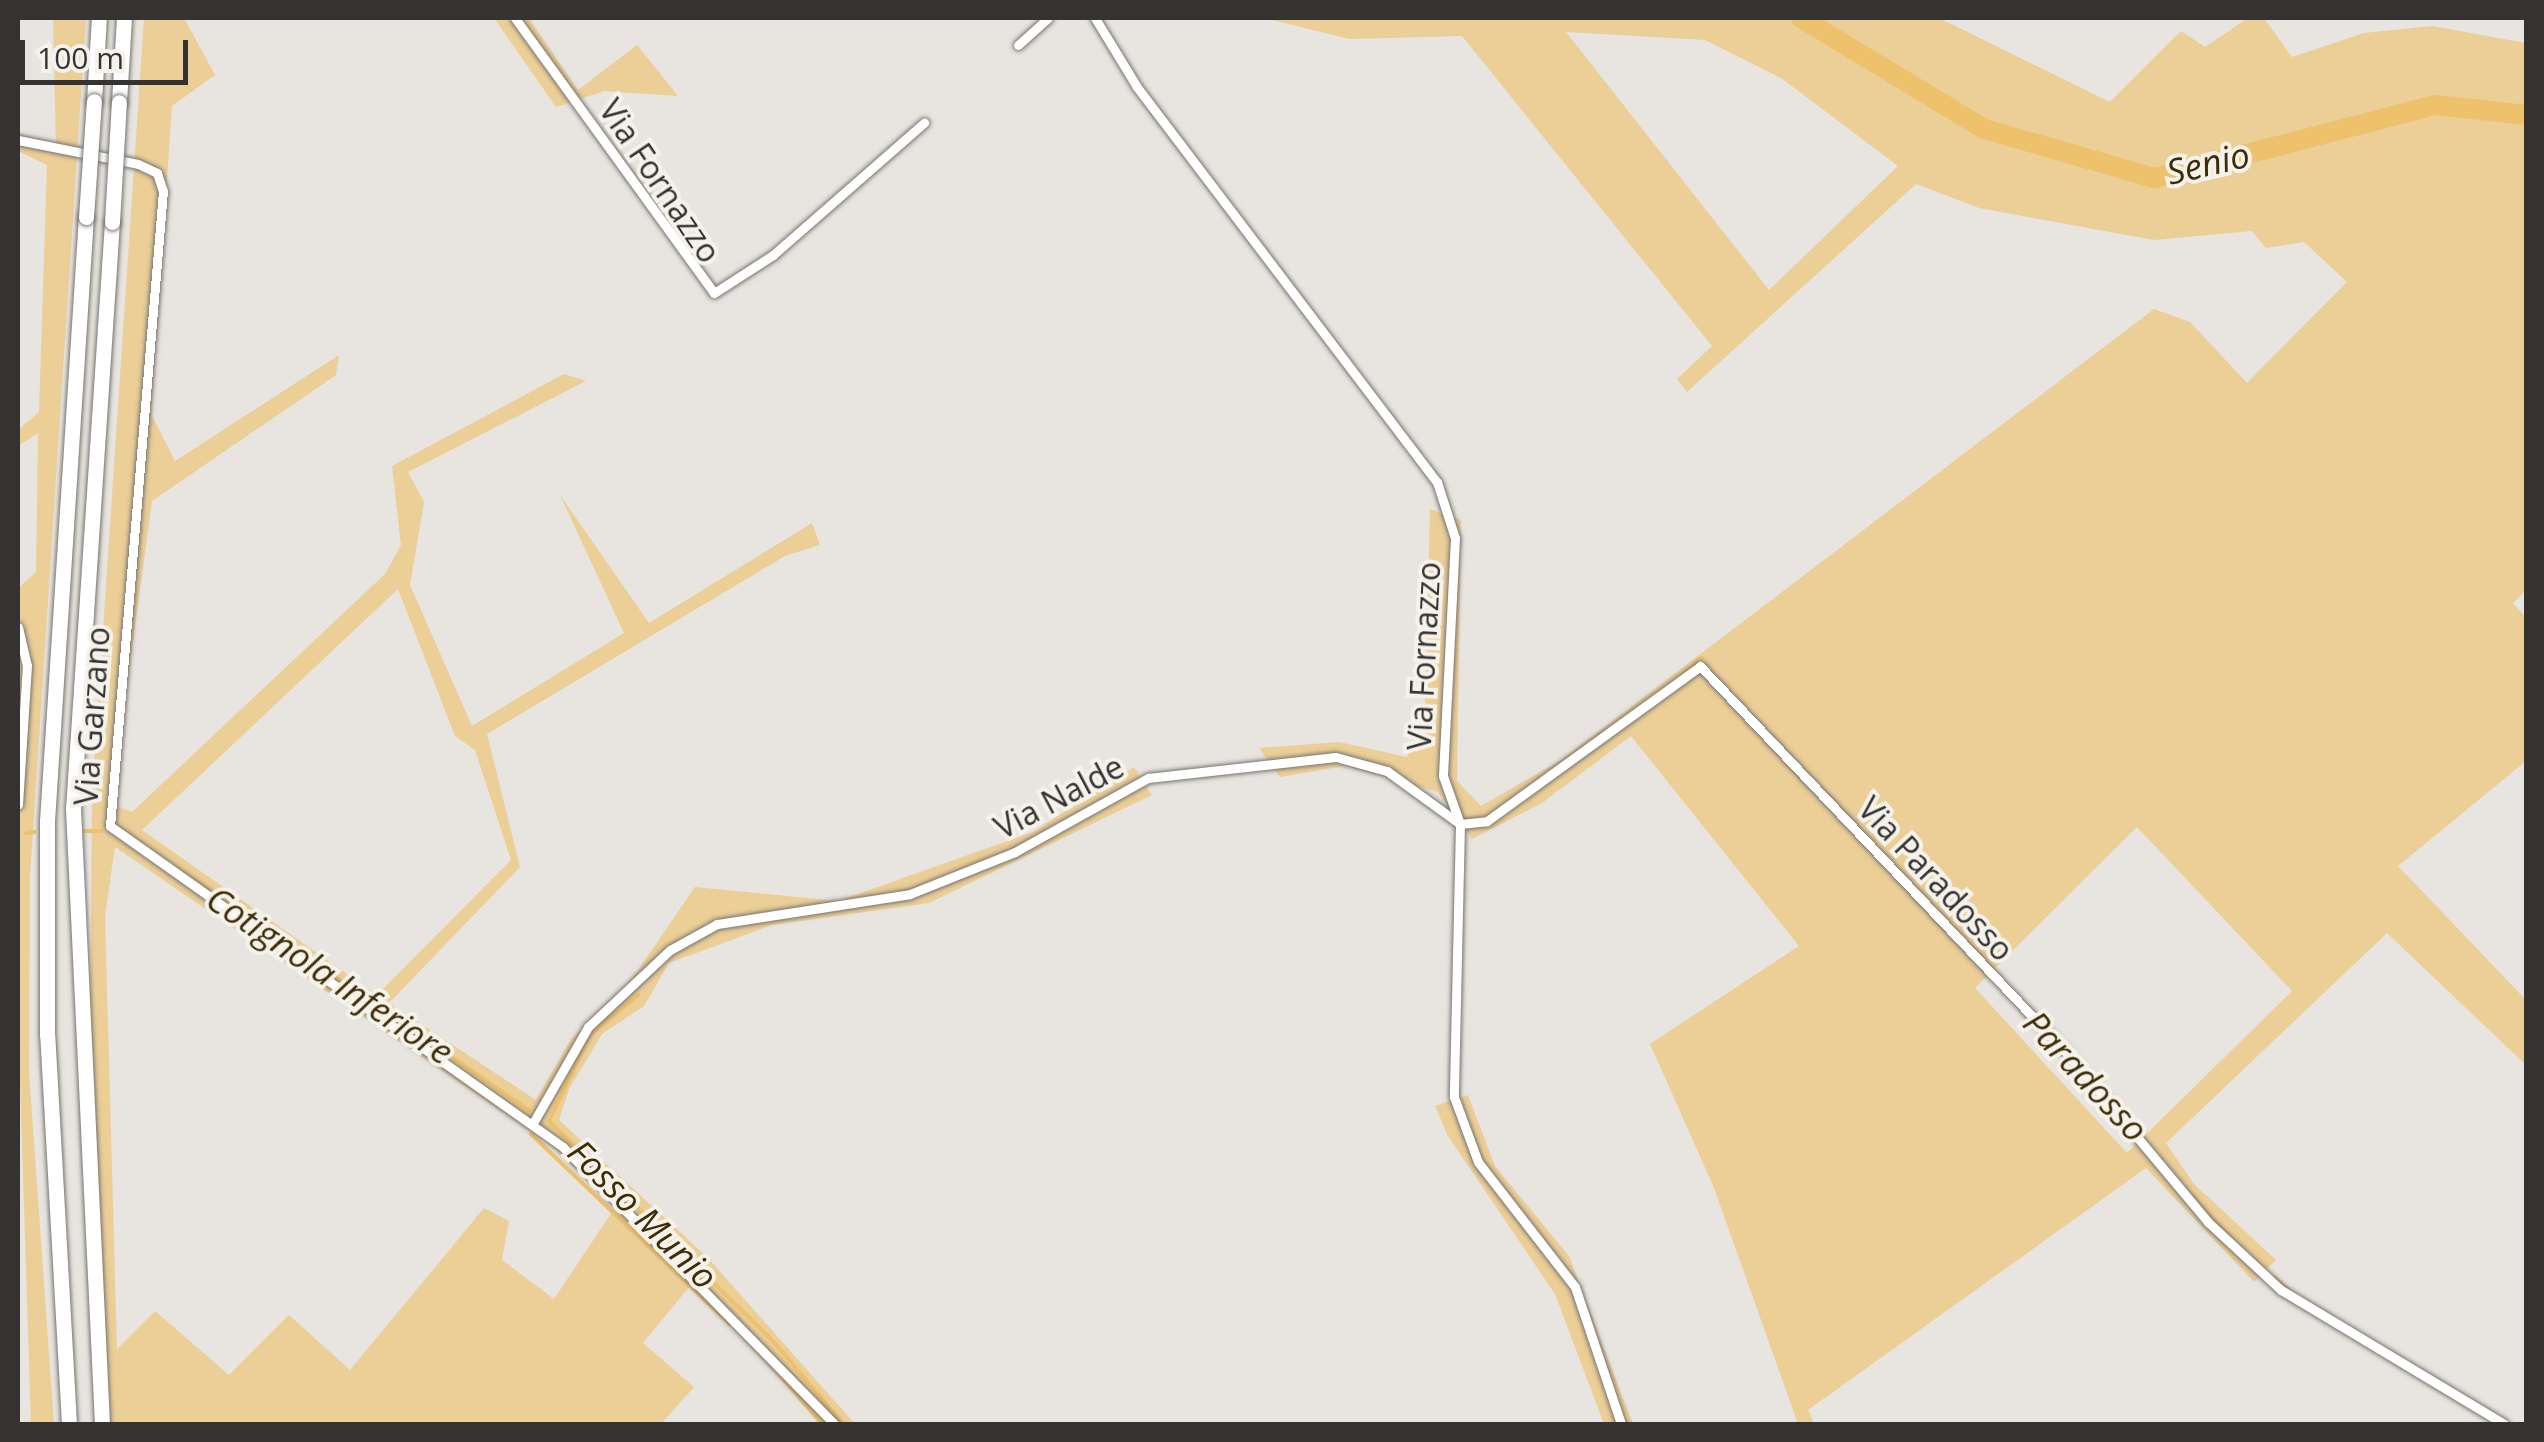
<!DOCTYPE html>
<style>
body{margin:0}
#map{position:relative;width:2544px;height:1442px;overflow:hidden;background:#e8e4df;font-family:"Open Sans",sans-serif}
div>[style]{position:absolute}
[style*='--x']{left:calc(var(--x)*1px);top:calc(var(--y)*1px);width:calc(var(--w)*1px);rotate:calc(var(--a)*1deg)}
.green>*{inset:0;background:#ecce97}
.stream>*{height:4px;margin:-2px;padding:0 2px;transform-origin:2px;border-radius:2px;background:#eec16c}
.river>*{height:20px;margin:-10px;padding:0 10px;transform-origin:10px;border-radius:10px;background:#eec16c}
.roads{filter:drop-shadow(0 0 2px #777570) drop-shadow(0 0 2px #777570)}
.street>*{height:9px;margin:-4.5px;padding:0 4.5px;transform-origin:4.5px;border-radius:4.5px;background:#fff}
.highway>*{height:15px;margin:-7.5px;padding:0 7.5px;transform-origin:7.5px;border-radius:7.5px;background:#fff}
.bridges{filter:drop-shadow(0 0 2px #777570) drop-shadow(0 0 2px #777570)}
.highway-bridge>*{height:15px;margin:-7.5px;padding:0 7.5px;transform-origin:7.5px;border-radius:7.5px;background:#fff}
span{translate:-50% -50%;white-space:nowrap;text-align:center;line-height:1.15;-webkit-text-stroke:8px #f5f2ec;paint-order:stroke}
.street-label{font-size:32px;color:#343331}
.water-label{font-size:35px;color:#3e2c05;font-style:italic}
.frame{position:absolute;inset:0;border:20px solid #343331;pointer-events:none}
.scale{position:absolute;left:20px;top:40px;width:168px;height:45px;box-sizing:border-box;border:5px solid #343331;border-top:0;padding-left:12px;font-size:30px;line-height:35px;white-space:nowrap;color:#343331;-webkit-text-stroke:8px #f5f2ec;paint-order:stroke}
</style>
<div id="map">
<div class="green">
<div style="clip-path:polygon(53px 18px,86px 18px,30px 876px,29px 1072px,54px 1424px,31px 1424px,18px 1018px,18px 588px,36px 572px,38px 433px,18px 446px,18px 430px,39px 412px,47px 165px,18px 151px,18px 133px,56px 146px)"></div>
<div style="clip-path:polygon(evenodd,144px 18px,184px 18px,215px 75px,172px 106px,151px 414px,175px 461px,339px 355px,336px 375px,152px 501px,111px 804px,132px 812px,385px 574px,401px 545px,392px 466px,564px 374px,586px 381px,408px 472px,424px 502px,410px 585px,472px 726px,624px 633px,560px 495px,649px 623px,812px 523px,820px 545px,785px 556px,487px 734px,520px 867px,389px 1003px,536px 1100px,571px 1039px,625px 989px,695px 887px,838px 901px,1033px 832px,1134px 767px,1152px 795px,929px 903px,772px 925px,669px 963px,644px 1006px,602px 1034px,569px 1089px,559px 1120px,708px 1258px,855px 1424px,820px 1424px,693px 1282px,643px 1343px,694px 1387px,661px 1424px,109px 1424px,89px 1151px,92px 794px,144px 18px,398px 589px,455px 736px,475px 750px,511px 860px,377px 995px,142px 830px,398px 589px,144px 18px,115px 847px,555px 1148px,616px 1206px,554px 1299px,502px 1260px,509px 1221px,484px 1208px,350px 1370px,289px 1315px,229px 1375px,155px 1311px,117px 1349px,105px 916px,115px 847px)"></div>
<div style="clip-path:polygon(494px 18px,529px 18px,578px 90px,637px 45px,678px 96px,604px 91px,556px 107px)"></div>
<div style="clip-path:polygon(evenodd,1264px 18px,1939px 18px,2110px 102px,2181px 31px,2205px 47px,2248px 18px,2264px 18px,2292px 57px,2364px 33px,2432px 26px,2526px 43px,2526px 590px,2513px 603px,2526px 618px,2526px 761px,2398px 866px,2526px 1000px,2526px 1065px,2387px 933px,2166px 1143px,2194px 1184px,2276px 1260px,2254px 1282px,2146px 1168px,1808px 1410px,1814px 1424px,1798px 1424px,1714px 1188px,1650px 1044px,1799px 946px,1631px 736px,1542px 803px,1472px 839px,1438px 792px,1345px 766px,1280px 777px,1259px 748px,1339px 742px,1407px 757px,1425px 708px,1430px 509px,1461px 520px,1457px 781px,1481px 806px,1561px 760px,2154px 309px,2190px 322px,2247px 383px,2347px 282px,2304px 242px,2266px 248px,2252px 231px,2154px 240px,1979px 208px,1916px 184px,1687px 392px,1677px 379px,1712px 346px,1462px 36px,1350px 39px,1264px 18px,1566px 32px,1705px 40px,1781px 78px,1898px 166px,1769px 290px,1566px 32px,1264px 18px,2137px 827px,2292px 991px,2127px 1153px,1975px 988px,2137px 827px)"></div>
<div style="clip-path:polygon(1468px 1095px,1495px 1166px,1569px 1256px,1633px 1424px,1604px 1424px,1555px 1294px,1448px 1136px,1435px 1106px)"></div>
</div>
<div class="stream">
<div style="--x:1685;--y:672;--w:22;--a:-39"></div>
<div style="--x:85;--y:831;--w:16;--a:0"></div>
<div style="--x:26;--y:833;--w:9;--a:-6"></div>
<div style="--x:178;--y:869;--w:426;--a:34.5"></div>
<div style="--x:638;--y:995;--w:62;--a:140.2"></div>
<div style="--x:590;--y:1035;--w:95;--a:115.5"></div>
<div style="--x:549;--y:1121;--w:317;--a:44.5"></div>
<div style="--x:775;--y:1343;--w:106;--a:50"></div>
<div style="--x:531;--y:1134;--w:275;--a:43.7"></div>
<div style="--x:2192;--y:1196;--w:56;--a:47.2"></div>
<div style="--x:2274;--y:1277;--w:20;--a:41"></div>
<div style="--x:782;--y:1377;--w:62;--a:49.6"></div>
</div>
<div class="river">
<div style="--x:1801;--y:18;--w:214;--a:31.2"></div>
<div style="--x:1984;--y:129;--w:178;--a:16"></div>
<div style="--x:2155;--y:178;--w:290;--a:-14.6"></div>
<div style="--x:2436;--y:105;--w:91;--a:6.3"></div>
</div>
<div class="roads">
<div class="street">
<div style="--x:515;--y:18;--w:339;--a:54.1"></div>
<div style="--x:714;--y:293;--w:70;--a:-32.8"></div>
<div style="--x:773;--y:255;--w:201;--a:-41.2"></div>
<div style="--x:1095;--y:18;--w:81;--a:58.7"></div>
<div style="--x:1137;--y:87;--w:496;--a:52.8"></div>
<div style="--x:1437;--y:482;--w:59;--a:72.2"></div>
<div style="--x:1455;--y:538;--w:238;--a:92.9"></div>
<div style="--x:1443;--y:776;--w:51;--a:70.5"></div>
<div style="--x:1460;--y:824;--w:273;--a:91.3"></div>
<div style="--x:1454;--y:1097;--w:69;--a:69.7"></div>
<div style="--x:1478;--y:1162;--w:158;--a:52.2"></div>
<div style="--x:1575;--y:1287;--w:145;--a:71.4"></div>
<div style="--x:1018;--y:45;--w:40;--a:-42"></div>
<div style="--x:18;--y:140;--w:122;--a:11.3"></div>
<div style="--x:138;--y:164;--w:21;--a:25"></div>
<div style="--x:157;--y:173;--w:19;--a:72"></div>
<div style="--x:163;--y:191;--w:637;--a:94.77"></div>
<div style="--x:110;--y:826;--w:555;--a:35.32"></div>
<div style="--x:563;--y:1147;--w:388;--a:45.6"></div>
<div style="--x:18;--y:627;--w:39;--a:77"></div>
<div style="--x:27;--y:665;--w:140;--a:93.7"></div>
<div style="--x:533;--y:1123;--w:111;--a:-60.2"></div>
<div style="--x:588;--y:1027;--w:112;--a:-43.2"></div>
<div style="--x:670;--y:950;--w:54;--a:-29"></div>
<div style="--x:717;--y:924;--w:195;--a:-8.8"></div>
<div style="--x:910;--y:894;--w:113;--a:-21.8"></div>
<div style="--x:1015;--y:852;--w:152;--a:-29.1"></div>
<div style="--x:1148;--y:778;--w:189;--a:-6.4"></div>
<div style="--x:1336;--y:757;--w:53;--a:15.4"></div>
<div style="--x:1387;--y:771;--w:90;--a:36"></div>
<div style="--x:1460;--y:824;--w:27;--a:-6"></div>
<div style="--x:1487;--y:821;--w:263;--a:-36"></div>
<div style="--x:1700;--y:666;--w:532;--a:46.52"></div>
<div style="--x:2066;--y:1052;--w:222;--a:50.1"></div>
<div style="--x:2208;--y:1222;--w:100;--a:43"></div>
<div style="--x:2281;--y:1290;--w:260;--a:31"></div>
</div>
<div class="highway">
<div style="--x:94;--y:101;--w:83;--a:-86.6"></div>
<div style="--x:119;--y:102;--w:84;--a:-86.6"></div>
<div style="--x:69;--y:1424;--w:390;--a:-93.2"></div>
<div style="--x:47;--y:1035;--w:214;--a:-90"></div>
<div style="--x:47;--y:821;--w:605;--a:-86.31"></div>
<div style="--x:102;--y:1424;--w:616;--a:-92.7"></div>
<div style="--x:73;--y:809;--w:588;--a:-86.2"></div>
</div>
</div>
<div class="bridges">
<div class="highway-bridge">
<div style="--x:86;--y:217;--w:116;--a:-86.1"></div>
<div style="--x:112;--y:222;--w:120;--a:-86.7"></div>
</div>
</div>
<div class="street-label">
<span style="left:660px;top:181px;rotate:56deg">Via Fornazzo</span>
<span style="left:1424px;top:656px;rotate:-87deg">Via Fornazzo</span>
<span style="left:92px;top:716px;rotate:-86deg">Via Garzano</span>
<span style="left:1059px;top:797px;rotate:-28deg">Via Nalde</span>
<span style="left:1936px;top:879px;rotate:47deg">Via Paradosso</span>
</div>
<div class="water-label">
<span style="left:2208px;top:163px;rotate:-13deg">Senio</span>
<span style="left:330px;top:975px;rotate:34deg">Cotignola Inferiore</span>
<span style="left:2086px;top:1076px;rotate:47deg">Paradosso</span>
<span style="left:643px;top:1214px;rotate:45deg">Fosso Munio</span>
</div>
<div class="frame"></div>
<div class="scale">100 m</div>
</div>
